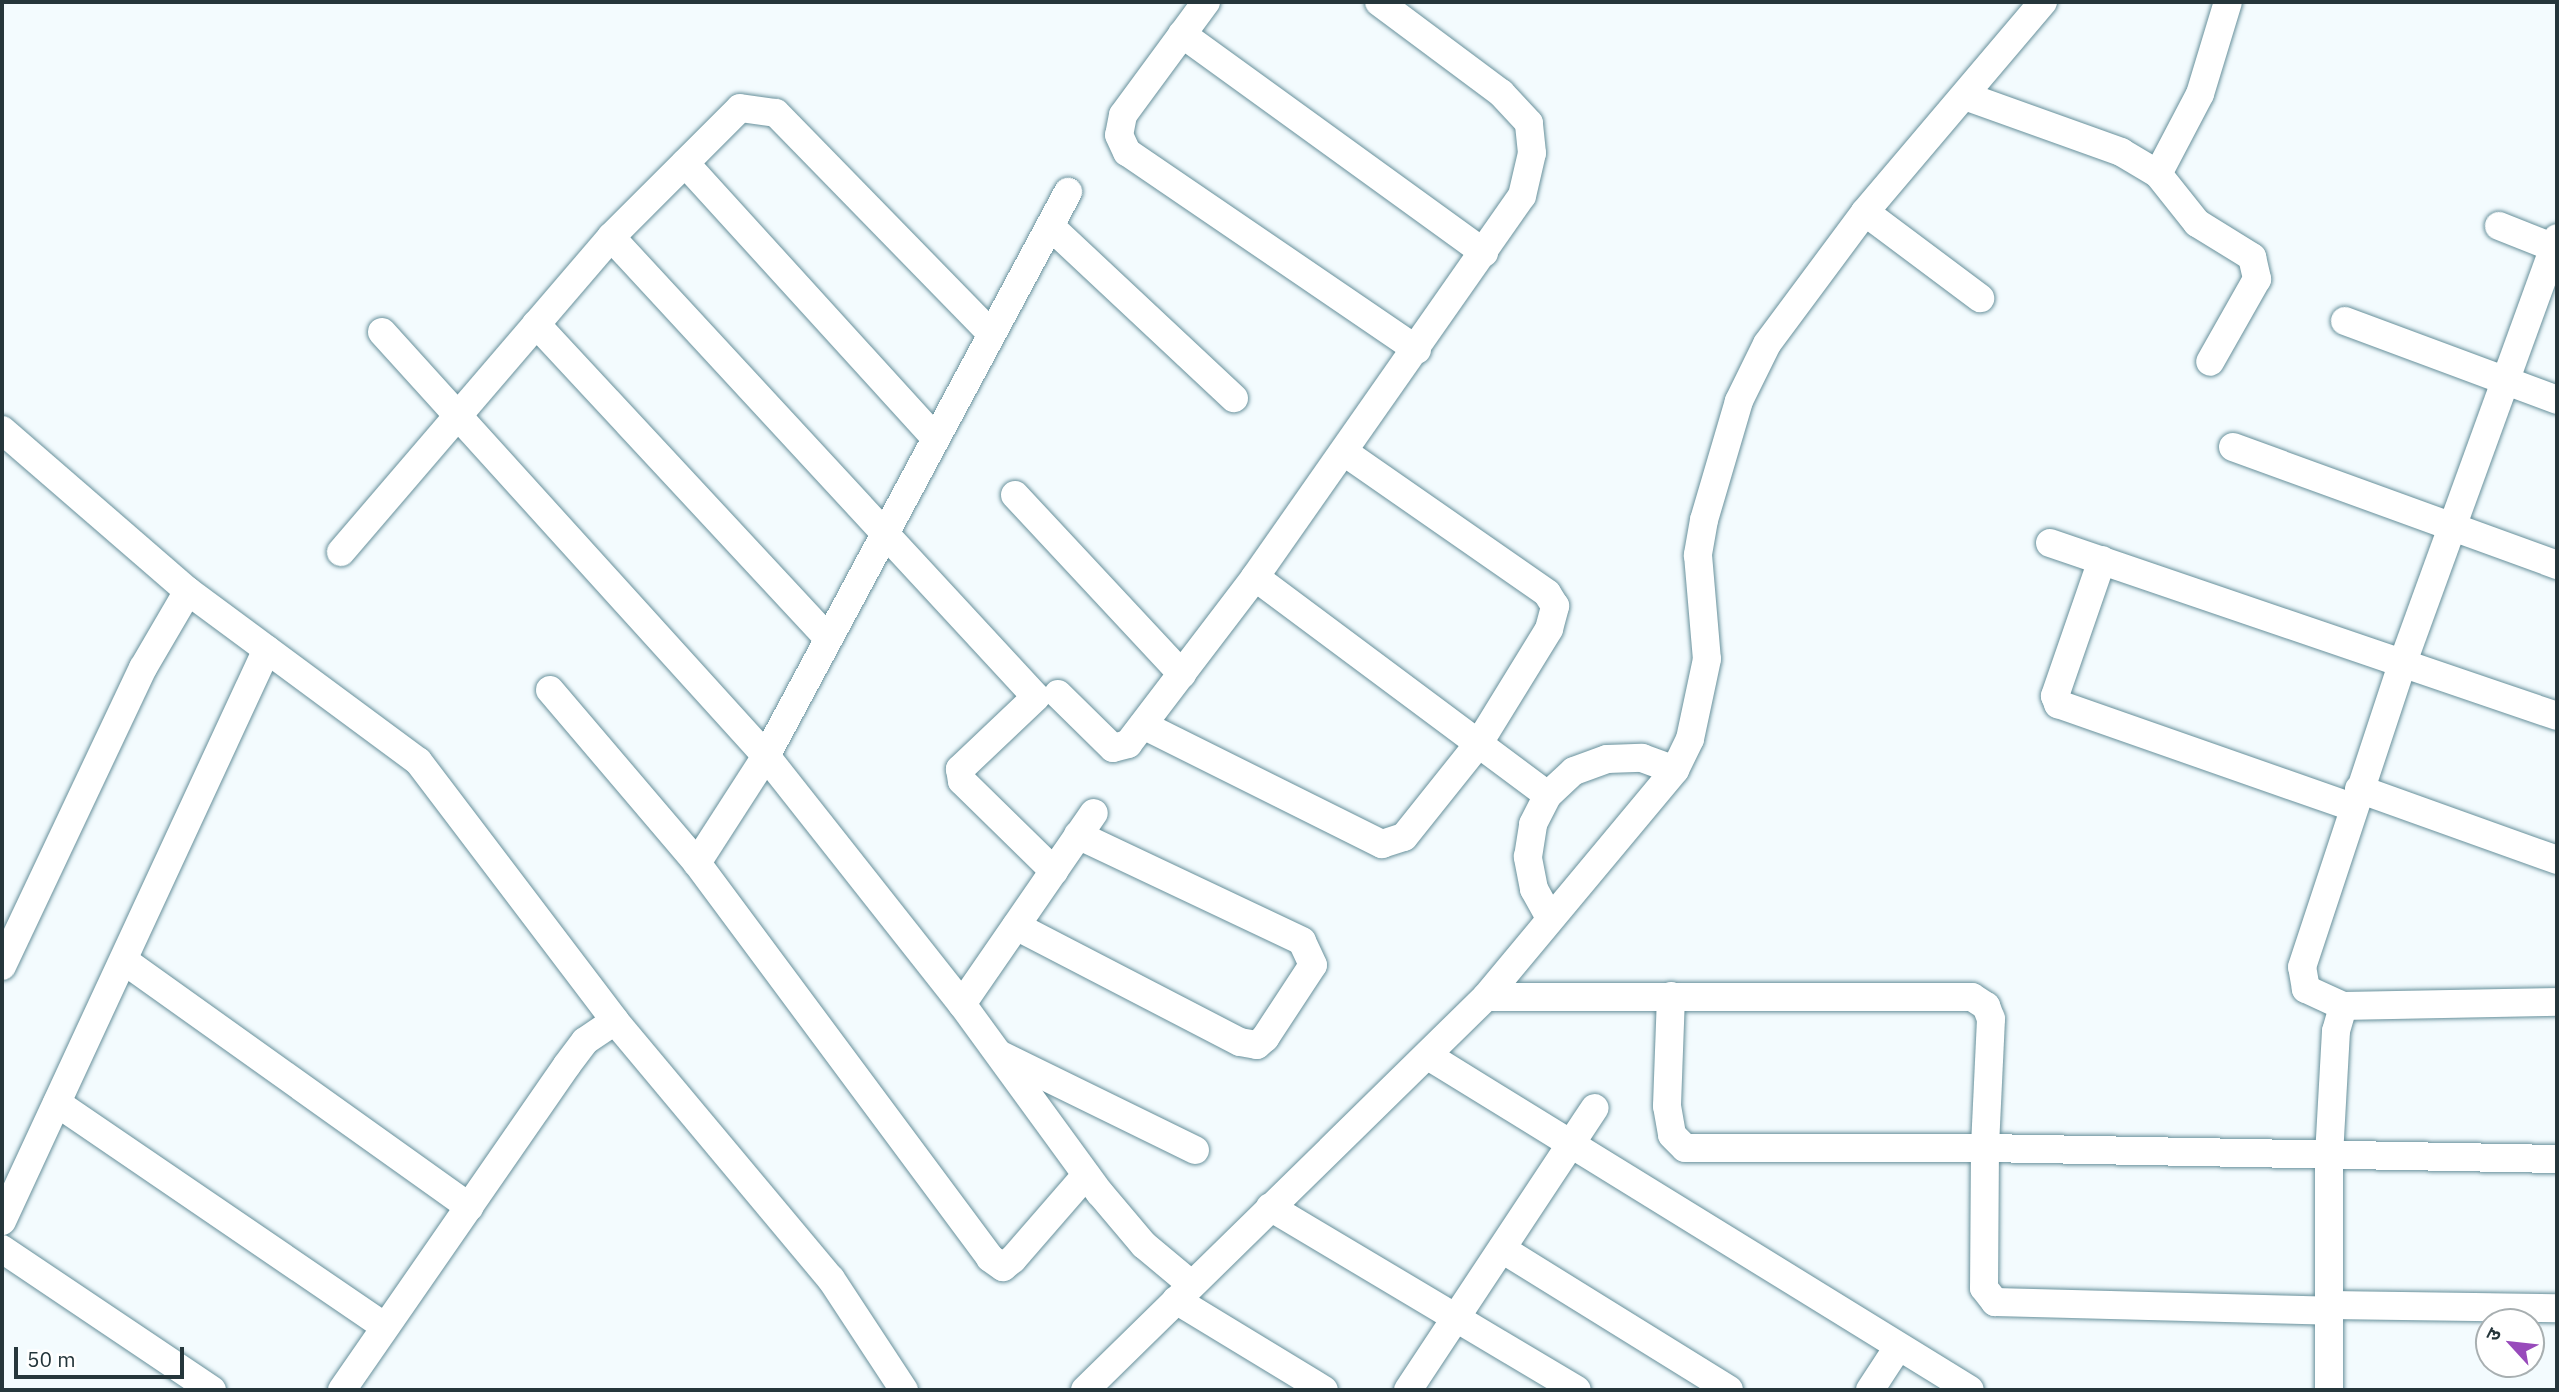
<!DOCTYPE html>
<meta charset="utf-8">
<style>
body{margin:0}
#map{position:relative;width:2559px;height:1392px;overflow:hidden;background:#f3fbfe;font-family:"IBM Plex Sans","Noto Sans Devanagari",sans-serif}
div>[style]{position:absolute}
[style*='--x']{left:calc(var(--x)*1px);top:calc(var(--y)*1px);width:calc(var(--w)*1px);rotate:calc(var(--a)*1deg)}
.roads{filter:drop-shadow(0 0 2px #67909b) drop-shadow(0 0 2px #67909b)}
.minor>*{height:28px;margin:-14px;padding:0 14px;transform-origin:14px;border-radius:14px;background:#fff}
span{translate:-50% -50%;white-space:nowrap;text-align:center;line-height:1.15;-webkit-text-stroke:5px #fff;paint-order:stroke}
.frame{position:absolute;inset:0;border:4px solid #25363b;pointer-events:none}
.north{position:absolute;left:2475px;top:1308px;width:70px;height:70px;box-sizing:border-box;background:#fff;border:2px solid #a8afb1;border-radius:50%;rotate:297deg;font-size:19px;font-weight:700;line-height:28px;text-align:center;color:#25363b}
.north::after{content:'';display:block;margin:auto;width:24px;height:32px;background:#984abb;clip-path:polygon(50% 0,100% 100%,50% 72%,0 100%)}
.scale{position:absolute;left:14px;top:1347px;width:170px;height:32px;box-sizing:border-box;border:4px solid #25363b;border-top:0;padding-left:9px;font-size:21px;line-height:24px;white-space:nowrap;color:#25363b;-webkit-text-stroke:5px #fff;paint-order:stroke}
</style>
<div id="map">
<div class="roads">
<div class="minor">
<div style="--x:1206;--y:2;--w:140;--a:126.3"></div>
<div style="--x:1123;--y:115;--w:20;--a:101"></div>
<div style="--x:1119;--y:135;--w:19;--a:65"></div>
<div style="--x:1127;--y:152;--w:351;--a:34.3"></div>
<div style="--x:2043;--y:2;--w:275;--a:130.3"></div>
<div style="--x:1865;--y:212;--w:164;--a:126.6"></div>
<div style="--x:1767;--y:344;--w:64;--a:116.2"></div>
<div style="--x:1739;--y:401;--w:124;--a:106.4"></div>
<div style="--x:1704;--y:520;--w:36;--a:100"></div>
<div style="--x:1698;--y:555;--w:104;--a:85.1"></div>
<div style="--x:1707;--y:659;--w:82;--a:102"></div>
<div style="--x:1690;--y:739;--w:34;--a:116"></div>
<div style="--x:1675;--y:770;--w:295;--a:129.8"></div>
<div style="--x:1486;--y:997;--w:486;--a:0"></div>
<div style="--x:1972;--y:997;--w:17;--a:33"></div>
<div style="--x:1986;--y:1006;--w:14;--a:69"></div>
<div style="--x:1991;--y:1019;--w:129;--a:92.7"></div>
<div style="--x:1985;--y:1148;--w:572;--a:1.1"></div>
<div style="--x:1182;--y:34;--w:373;--a:35.9"></div>
<div style="--x:1965;--y:96;--w:166;--a:19.7"></div>
<div style="--x:2121;--y:152;--w:43;--a:30.7"></div>
<div style="--x:2158;--y:174;--w:63;--a:51.5"></div>
<div style="--x:2197;--y:223;--w:65;--a:31.7"></div>
<div style="--x:2252;--y:257;--w:23;--a:77"></div>
<div style="--x:2257;--y:279;--w:95;--a:119.5"></div>
<div style="--x:685;--y:163;--w:370;--a:47.7"></div>
<div style="--x:2158;--y:174;--w:90;--a:-62.3"></div>
<div style="--x:2200;--y:94;--w:96;--a:-73.1"></div>
<div style="--x:1865;--y:212;--w:144;--a:36.8"></div>
<div style="--x:1050;--y:226;--w:252;--a:43.1"></div>
<div style="--x:2499;--y:226;--w:62;--a:21.6"></div>
<div style="--x:611;--y:237;--w:626;--a:47.26"></div>
<div style="--x:1036;--y:697;--w:105;--a:136.5"></div>
<div style="--x:960;--y:769;--w:12;--a:81"></div>
<div style="--x:962;--y:781;--w:129;--a:44.4"></div>
<div style="--x:2345;--y:321;--w:226;--a:20.4"></div>
<div style="--x:536;--y:324;--w:427;--a:47.1"></div>
<div style="--x:382;--y:332;--w:572;--a:47.83"></div>
<div style="--x:766;--y:756;--w:316;--a:51.7"></div>
<div style="--x:962;--y:1004;--w:234;--a:53.9"></div>
<div style="--x:1100;--y:1193;--w:68;--a:49.8"></div>
<div style="--x:1144;--y:1245;--w:62;--a:39.8"></div>
<div style="--x:2;--y:430;--w:246;--a:40.9"></div>
<div style="--x:188;--y:591;--w:286;--a:36.5"></div>
<div style="--x:418;--y:761;--w:326;--a:52.8"></div>
<div style="--x:615;--y:1021;--w:336;--a:50.1"></div>
<div style="--x:831;--y:1279;--w:133;--a:56.7"></div>
<div style="--x:2233;--y:447;--w:345;--a:20"></div>
<div style="--x:1015;--y:495;--w:245;--a:47"></div>
<div style="--x:2050;--y:543;--w:536;--a:18.84"></div>
<div style="--x:341;--y:552;--w:415;--a:-49.4"></div>
<div style="--x:611;--y:237;--w:182;--a:-45"></div>
<div style="--x:740;--y:108;--w:36;--a:8"></div>
<div style="--x:776;--y:113;--w:308;--a:45.7"></div>
<div style="--x:2102;--y:560;--w:144;--a:109.1"></div>
<div style="--x:2055;--y:696;--w:9;--a:69"></div>
<div style="--x:2058;--y:704;--w:312;--a:19.3"></div>
<div style="--x:1255;--y:577;--w:365;--a:36.7"></div>
<div style="--x:550;--y:690;--w:227;--a:49.6"></div>
<div style="--x:697;--y:863;--w:492;--a:53.4"></div>
<div style="--x:990;--y:1258;--w:16;--a:35"></div>
<div style="--x:1003;--y:1267;--w:13;--a:-39"></div>
<div style="--x:1013;--y:1259;--w:111;--a:-49"></div>
<div style="--x:1058;--y:694;--w:77;--a:44.5"></div>
<div style="--x:1113;--y:748;--w:16;--a:-15"></div>
<div style="--x:1128;--y:744;--w:210;--a:-52.7"></div>
<div style="--x:1255;--y:577;--w:465;--a:-55"></div>
<div style="--x:1522;--y:196;--w:44;--a:-76.9"></div>
<div style="--x:1532;--y:153;--w:30;--a:-96"></div>
<div style="--x:1529;--y:123;--w:41;--a:-133"></div>
<div style="--x:1501;--y:93;--w:152;--a:-143.3"></div>
<div style="--x:1143;--y:725;--w:267;--a:26.5"></div>
<div style="--x:1382;--y:844;--w:23;--a:-18"></div>
<div style="--x:1404;--y:837;--w:120;--a:-51.4"></div>
<div style="--x:1479;--y:743;--w:134;--a:-58.4"></div>
<div style="--x:1549;--y:629;--w:24;--a:-75"></div>
<div style="--x:1555;--y:606;--w:15;--a:-122"></div>
<div style="--x:1547;--y:593;--w:247;--a:-145.2"></div>
<div style="--x:2359;--y:789;--w:210;--a:19.7"></div>
<div style="--x:697;--y:863;--w:127;--a:-57.2"></div>
<div style="--x:766;--y:756;--w:640;--a:-61.83"></div>
<div style="--x:1550;--y:918;--w:33;--a:-119"></div>
<div style="--x:1534;--y:889;--w:33;--a:-101"></div>
<div style="--x:1528;--y:857;--w:33;--a:-81"></div>
<div style="--x:1533;--y:824;--w:33;--a:-63"></div>
<div style="--x:1548;--y:795;--w:35;--a:-43"></div>
<div style="--x:1574;--y:771;--w:35;--a:-20"></div>
<div style="--x:1607;--y:759;--w:35;--a:-2"></div>
<div style="--x:1642;--y:758;--w:35;--a:20"></div>
<div style="--x:1016;--y:926;--w:252;--a:27.4"></div>
<div style="--x:1240;--y:1042;--w:17;--a:10"></div>
<div style="--x:1257;--y:1045;--w:11;--a:-41"></div>
<div style="--x:1265;--y:1038;--w:87;--a:-56.7"></div>
<div style="--x:1313;--y:965;--w:26;--a:-115"></div>
<div style="--x:1302;--y:941;--w:248;--a:-154.7"></div>
<div style="--x:126;--y:962;--w:422;--a:35.5"></div>
<div style="--x:2;--y:966;--w:330;--a:-64.7"></div>
<div style="--x:143;--y:668;--w:89;--a:-59.7"></div>
<div style="--x:1671;--y:996;--w:110;--a:92.1"></div>
<div style="--x:1667;--y:1106;--w:29;--a:80"></div>
<div style="--x:1672;--y:1135;--w:18;--a:45"></div>
<div style="--x:1685;--y:1148;--w:300;--a:0"></div>
<div style="--x:1985;--y:1148;--w:140;--a:90.4"></div>
<div style="--x:1984;--y:1288;--w:18;--a:52"></div>
<div style="--x:1995;--y:1302;--w:336;--a:1.5"></div>
<div style="--x:962;--y:1004;--w:232;--a:-55.4"></div>
<div style="--x:2343;--y:1006;--w:41;--a:-155.3"></div>
<div style="--x:2306;--y:989;--w:22;--a:-100"></div>
<div style="--x:2302;--y:967;--w:321;--a:-71.7"></div>
<div style="--x:2403;--y:662;--w:451;--a:-70"></div>
<div style="--x:1001;--y:1055;--w:216;--a:26.1"></div>
<div style="--x:1430;--y:1057;--w:634;--a:31.66"></div>
<div style="--x:57;--y:1103;--w:397;--a:34.3"></div>
<div style="--x:1270;--y:1207;--w:357;--a:30.8"></div>
<div style="--x:2;--y:1221;--w:630;--a:-65.14"></div>
<div style="--x:2;--y:1249;--w:253;--a:33.9"></div>
<div style="--x:1502;--y:1249;--w:267;--a:31.8"></div>
<div style="--x:1176;--y:1300;--w:173;--a:31.3"></div>
<div style="--x:2330;--y:1305;--w:227;--a:0.8"></div>
<div style="--x:342;--y:1390;--w:395;--a:-55.3"></div>
<div style="--x:567;--y:1065;--w:30;--a:-53"></div>
<div style="--x:585;--y:1041;--w:36;--a:-34"></div>
<div style="--x:1085;--y:1390;--w:561;--a:-44.42"></div>
<div style="--x:1408;--y:1390;--w:338;--a:-56.5"></div>
<div style="--x:1870;--y:1390;--w:51;--a:-56.9"></div>
<div style="--x:2329;--y:1390;--w:234;--a:-90"></div>
<div style="--x:2329;--y:1156;--w:125;--a:-86.8"></div>
<div style="--x:2336;--y:1031;--w:26;--a:-74"></div>
<div style="--x:2343;--y:1006;--w:214;--a:-1.1"></div>
</div>
</div>
<div class="frame"></div>
<div class="north">उ</div>
<div class="scale">50 m</div>
</div>
